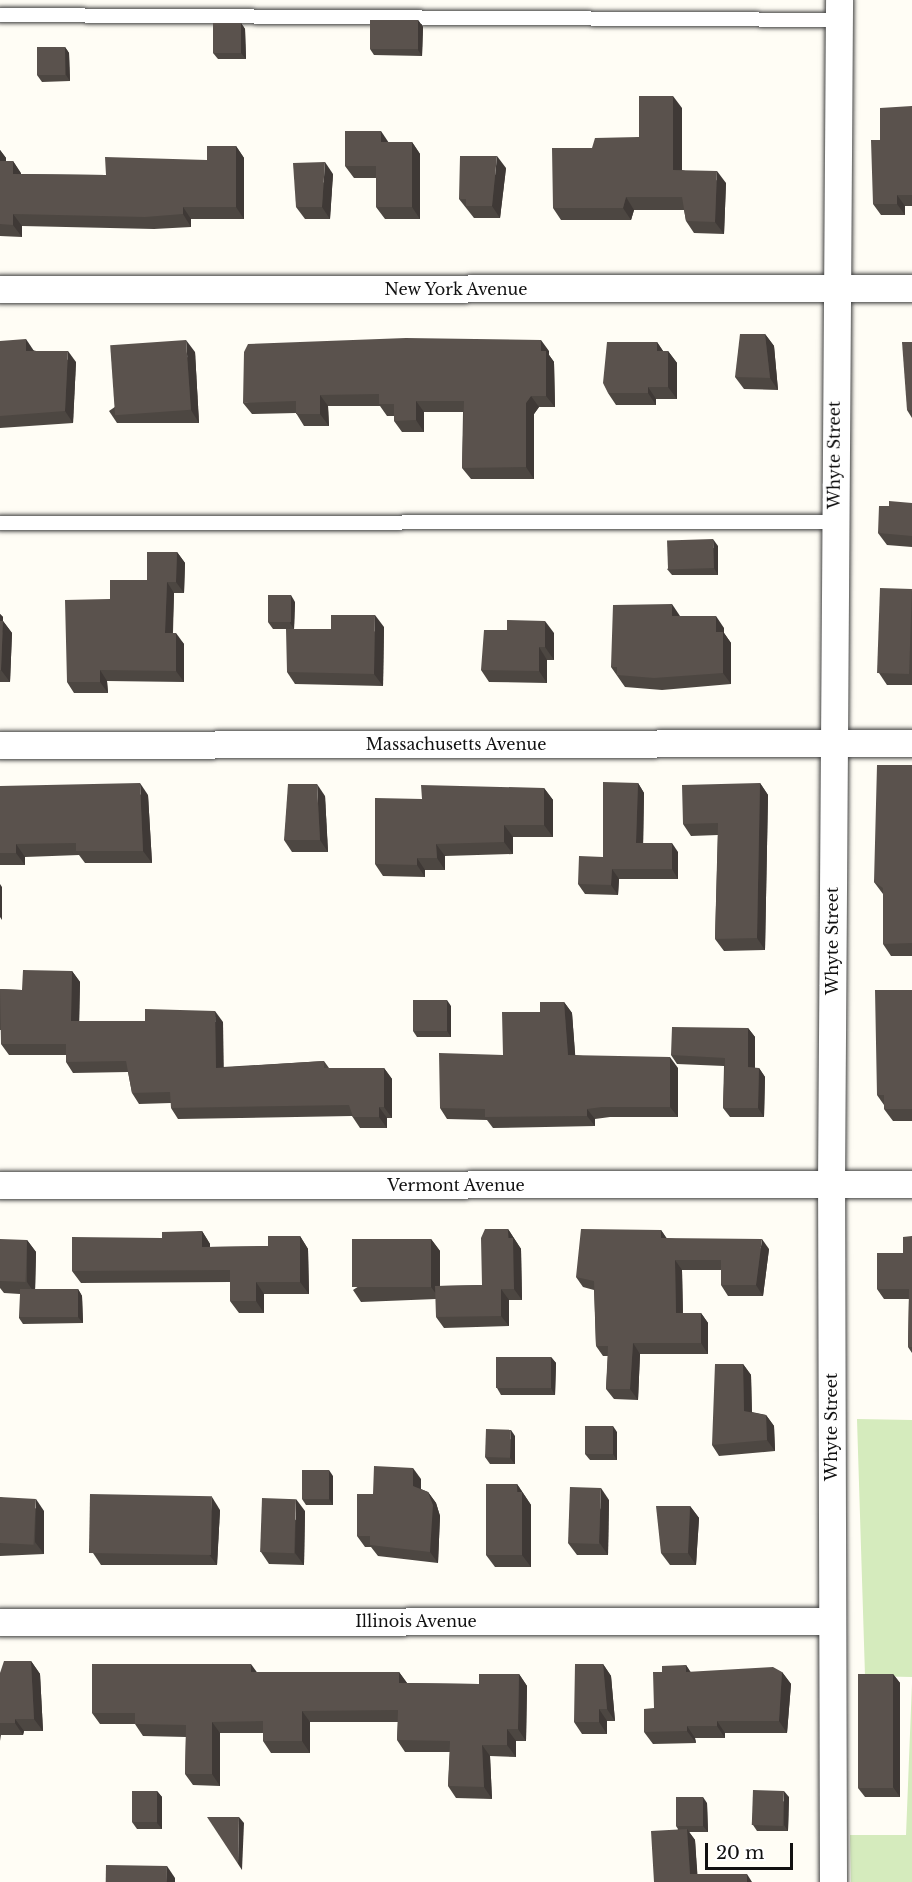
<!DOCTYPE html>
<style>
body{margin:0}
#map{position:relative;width:912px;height:1882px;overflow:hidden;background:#fffdf5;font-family:"Libre Baskerville",serif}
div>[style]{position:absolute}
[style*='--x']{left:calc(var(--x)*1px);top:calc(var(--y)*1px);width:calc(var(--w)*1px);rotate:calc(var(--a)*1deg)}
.green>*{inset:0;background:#d5ebbd}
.roads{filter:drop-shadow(0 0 2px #444) drop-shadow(0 0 2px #444)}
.lane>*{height:14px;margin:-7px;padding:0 7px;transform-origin:7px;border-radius:7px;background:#fff}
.street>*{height:27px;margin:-13.5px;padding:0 13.5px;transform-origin:13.5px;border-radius:13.5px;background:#fff}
.wall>*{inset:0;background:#4d4742}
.shaded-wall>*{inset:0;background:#3f3936}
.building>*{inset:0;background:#5a524d;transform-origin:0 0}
span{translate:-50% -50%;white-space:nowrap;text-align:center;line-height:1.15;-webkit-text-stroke:6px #fff;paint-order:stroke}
.street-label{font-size:16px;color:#111}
.scale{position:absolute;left:705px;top:1843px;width:88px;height:27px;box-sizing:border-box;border:3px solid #111;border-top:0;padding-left:8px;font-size:18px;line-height:21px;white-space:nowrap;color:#111;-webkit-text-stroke:4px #fff;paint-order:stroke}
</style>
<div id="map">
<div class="green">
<div style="clip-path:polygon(857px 1419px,912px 1420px,912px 1677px,865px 1676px)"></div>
<div style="clip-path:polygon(912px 1683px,912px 1882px,851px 1882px,850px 1835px,906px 1835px)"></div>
</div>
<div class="roads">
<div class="lane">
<div style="--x:0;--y:15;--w:839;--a:0.34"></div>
<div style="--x:0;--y:523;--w:834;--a:-0.07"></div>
</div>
<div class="street">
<div style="--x:0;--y:289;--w:912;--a:-0.06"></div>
<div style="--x:0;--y:745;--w:912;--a:-0.13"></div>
<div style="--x:0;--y:1185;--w:912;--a:-0.06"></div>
<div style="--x:0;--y:1622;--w:832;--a:-0.07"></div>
<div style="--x:833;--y:1882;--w:698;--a:-90.16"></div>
<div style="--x:831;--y:1184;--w:1184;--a:-89.61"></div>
</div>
</div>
<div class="wall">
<div style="clip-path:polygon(418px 20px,423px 27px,422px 56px,374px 55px,370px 49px)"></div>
<div style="clip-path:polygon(241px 23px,245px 29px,246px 59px,218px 59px,213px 53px)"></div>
<div style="clip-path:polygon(65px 47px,69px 53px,70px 81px,42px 82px,37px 75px)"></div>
<div style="clip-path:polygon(912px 106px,912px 206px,905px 206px,905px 215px,881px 215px,873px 204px,880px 140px)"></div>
<div style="clip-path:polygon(682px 108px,682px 170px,726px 183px,724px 234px,694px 233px,686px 221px,684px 210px,634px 210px,631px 220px,561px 220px,553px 208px,592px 148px,639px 137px)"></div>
<div style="clip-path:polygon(412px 142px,420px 154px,420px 219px,385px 219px,376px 207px,376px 178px,354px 178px,345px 166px)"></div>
<div style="clip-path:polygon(236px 146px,244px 158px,244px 219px,191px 219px,191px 227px,154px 229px,22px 226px,22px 237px,0 236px,0 150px,6px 158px,6px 161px,13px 161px,21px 174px,106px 175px,207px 160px)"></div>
<div style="clip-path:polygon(506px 168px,500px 218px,474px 218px,459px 199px)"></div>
<div style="clip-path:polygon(333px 174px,330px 219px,305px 219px,296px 207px)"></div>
<div style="clip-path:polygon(765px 334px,774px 346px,778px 390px,744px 389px,735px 377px)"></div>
<div style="clip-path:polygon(0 341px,76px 362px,73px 423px,0 428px)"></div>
<div style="clip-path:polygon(657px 342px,663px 351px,668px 351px,677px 363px,677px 399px,656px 399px,656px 405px,616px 405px,608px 393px)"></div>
<div style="clip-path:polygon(912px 342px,912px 418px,907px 410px)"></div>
<div style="clip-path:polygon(549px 351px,549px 355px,554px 362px,555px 407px,539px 407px,534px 414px,534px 479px,471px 479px,462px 468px,463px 412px,424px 412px,424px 432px,402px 432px,394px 421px,394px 416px,387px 416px,380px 406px,328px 406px,329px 426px,304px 426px,296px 413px,252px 414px,243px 403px)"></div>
<div style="clip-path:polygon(195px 352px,199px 423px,117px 423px,109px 411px)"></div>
<div style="clip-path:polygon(912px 503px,912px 547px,887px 545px,878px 533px,889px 506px)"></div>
<div style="clip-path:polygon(718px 546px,718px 575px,672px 575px,667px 569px)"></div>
<div style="clip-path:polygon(177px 552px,185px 563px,184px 593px,174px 593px,173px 633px,184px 644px,184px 682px,107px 681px,108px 693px,74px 693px,67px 682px,110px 599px,147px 580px)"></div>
<div style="clip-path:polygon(912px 589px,912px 685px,887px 685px,879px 673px)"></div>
<div style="clip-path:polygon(295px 602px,294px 629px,273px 629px,268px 622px)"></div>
<div style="clip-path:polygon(0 614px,3px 617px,3px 621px,12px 633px,10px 682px,0 682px)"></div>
<div style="clip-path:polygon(680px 616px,724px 628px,724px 633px,731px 643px,731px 684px,662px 690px,625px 687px,611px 667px)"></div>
<div style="clip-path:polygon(384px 627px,383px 686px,295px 684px,287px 672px)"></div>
<div style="clip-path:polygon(554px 633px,554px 660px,547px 660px,547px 683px,489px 682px,481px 670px)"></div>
<div style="clip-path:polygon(912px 765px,912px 956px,891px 956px,883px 944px,883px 894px,874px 882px)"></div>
<div style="clip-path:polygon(638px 783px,644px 793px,643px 843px,678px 852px,678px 879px,619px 879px,618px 895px,585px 894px,578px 884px,603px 857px)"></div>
<div style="clip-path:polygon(760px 783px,768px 795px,765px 950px,724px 951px,715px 939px,718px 835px,691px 836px,683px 824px)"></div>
<div style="clip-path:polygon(0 786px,148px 795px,152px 863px,85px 863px,79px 855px,25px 857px,25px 865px,0 865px)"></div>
<div style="clip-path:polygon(544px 788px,553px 800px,553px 837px,513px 837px,513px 854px,445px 856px,445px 870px,425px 870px,425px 877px,383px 876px,375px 864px,422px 799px)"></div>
<div style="clip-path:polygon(325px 796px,328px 852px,292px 852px,284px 840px)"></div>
<div style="clip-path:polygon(72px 971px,80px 982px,79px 1021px,223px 1022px,223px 1067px,324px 1061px,329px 1068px,384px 1068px,392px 1079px,392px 1118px,387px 1118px,387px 1128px,360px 1128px,352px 1116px,178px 1119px,171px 1108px,171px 1103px,139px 1104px,132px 1093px,128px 1072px,73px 1073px,66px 1062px,66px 1055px,9px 1055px,1px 1044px,1px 1030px,0 1030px,0 989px,22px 990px)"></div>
<div style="clip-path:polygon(912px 990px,912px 1121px,893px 1121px,884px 1109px,884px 1105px,877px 1095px)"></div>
<div style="clip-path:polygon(564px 1002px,572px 1013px,575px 1055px,678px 1068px,678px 1117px,610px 1117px,595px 1119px,595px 1126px,493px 1128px,487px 1120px,447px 1119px,440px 1108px,503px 1055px,540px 1012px)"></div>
<div style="clip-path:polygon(451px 1006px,451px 1037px,417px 1037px,413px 1031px)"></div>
<div style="clip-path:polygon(748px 1028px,755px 1037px,755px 1068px,759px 1068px,765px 1077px,764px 1117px,730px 1117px,723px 1108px,724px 1066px,677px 1064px,671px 1055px)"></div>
<div style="clip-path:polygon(508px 1229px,521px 1249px,522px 1300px,509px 1300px,509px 1326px,444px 1328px,436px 1317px,436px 1299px,361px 1302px,353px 1290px,431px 1239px,440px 1251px,440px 1286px,482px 1285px)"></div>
<div style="clip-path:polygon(661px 1230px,666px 1238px,769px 1249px,763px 1296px,728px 1296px,721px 1285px,721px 1270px,682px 1270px,683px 1313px,701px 1313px,708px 1323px,708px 1354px,640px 1354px,638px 1400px,614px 1399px,606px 1389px,608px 1356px,603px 1356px,596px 1346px,594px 1290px,583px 1287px,576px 1277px)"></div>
<div style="clip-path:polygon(202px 1231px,210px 1244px,210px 1247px,268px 1246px,300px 1236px,308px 1249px,309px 1294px,264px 1294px,264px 1313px,239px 1313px,230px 1301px,230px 1282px,81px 1283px,72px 1271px,162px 1238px)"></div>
<div style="clip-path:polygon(912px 1236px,912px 1353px,908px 1347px,909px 1299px,884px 1299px,877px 1289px,903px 1253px)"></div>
<div style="clip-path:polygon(27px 1240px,36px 1252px,35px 1290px,78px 1289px,82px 1296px,83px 1323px,23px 1324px,19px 1318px,20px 1294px,4px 1293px,0 1288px,0 1281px)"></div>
<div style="clip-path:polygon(551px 1357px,556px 1363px,555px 1395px,501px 1395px,497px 1388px)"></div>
<div style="clip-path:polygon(743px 1364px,751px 1375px,752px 1412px,766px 1415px,774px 1426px,775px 1451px,719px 1456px,712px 1445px)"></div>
<div style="clip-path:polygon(617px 1432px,617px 1460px,590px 1460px,585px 1454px)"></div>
<div style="clip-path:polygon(515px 1436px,515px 1464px,490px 1464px,485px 1457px)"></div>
<div style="clip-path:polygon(333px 1476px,333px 1505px,306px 1505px,302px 1499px)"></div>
<div style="clip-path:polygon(421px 1479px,421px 1489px,428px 1492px,436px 1503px,440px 1516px,438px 1563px,378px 1556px,371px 1547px,365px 1547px,357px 1536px,373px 1494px)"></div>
<div style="clip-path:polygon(517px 1484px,531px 1505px,531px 1567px,495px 1567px,486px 1555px)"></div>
<div style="clip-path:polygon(0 1497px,44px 1511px,44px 1554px,0 1556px)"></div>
<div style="clip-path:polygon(609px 1500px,608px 1555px,577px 1555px,568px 1543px)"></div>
<div style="clip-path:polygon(690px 1506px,699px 1518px,696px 1565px,670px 1565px,661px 1553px)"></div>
<div style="clip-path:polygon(220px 1510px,217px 1565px,101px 1565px,93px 1553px)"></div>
<div style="clip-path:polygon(305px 1511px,304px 1565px,269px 1564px,261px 1552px)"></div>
<div style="clip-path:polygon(31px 1661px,40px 1674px,43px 1731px,24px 1731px,23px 1735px,1px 1735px,0 1741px,0 1673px)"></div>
<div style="clip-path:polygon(603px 1664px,611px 1676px,615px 1721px,607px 1721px,607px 1734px,582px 1734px,574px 1722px)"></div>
<div style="clip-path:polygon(686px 1665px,690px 1672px,782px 1672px,791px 1684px,787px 1733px,725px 1733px,725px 1738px,695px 1738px,696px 1743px,653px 1744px,644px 1732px,654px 1708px,662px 1672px)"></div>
<div style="clip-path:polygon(257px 1672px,399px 1672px,407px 1683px,479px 1684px,519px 1674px,527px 1686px,526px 1741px,516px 1741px,516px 1757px,490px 1756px,492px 1799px,456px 1798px,448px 1786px,450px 1752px,405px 1752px,397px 1740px,398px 1722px,310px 1722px,310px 1753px,271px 1753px,263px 1741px,263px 1733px,220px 1733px,220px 1786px,193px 1785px,185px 1774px,186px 1737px,143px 1736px,135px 1724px,100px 1724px,92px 1713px)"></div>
<div style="clip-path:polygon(893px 1674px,900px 1683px,900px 1797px,865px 1797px,858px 1788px)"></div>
<div style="clip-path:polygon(157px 1791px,162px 1797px,162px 1829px,137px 1829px,132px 1822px)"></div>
<div style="clip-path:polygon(789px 1797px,788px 1831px,757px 1831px,753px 1825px)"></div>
<div style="clip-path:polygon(707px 1803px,708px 1832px,689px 1832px,695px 1840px,697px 1874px,654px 1882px,678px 1829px,676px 1826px)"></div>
</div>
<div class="shaded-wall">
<div style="clip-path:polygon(418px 20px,423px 27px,422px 56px,418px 50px)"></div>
<div style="clip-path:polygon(241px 23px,245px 29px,246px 59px,241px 53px)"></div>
<div style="clip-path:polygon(65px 47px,69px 53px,70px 81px,66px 75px)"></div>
<div style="clip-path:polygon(673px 96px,682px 108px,682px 182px,673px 170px)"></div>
<div style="clip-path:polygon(381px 131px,389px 143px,381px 142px)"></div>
<div style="clip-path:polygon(412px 142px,420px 154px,420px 219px,412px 207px)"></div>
<div style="clip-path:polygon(236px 146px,244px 158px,244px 219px,236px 207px)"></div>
<div style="clip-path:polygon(0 150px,6px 158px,6px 173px,0 165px)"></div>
<div style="clip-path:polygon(497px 156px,506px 168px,500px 218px,492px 206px)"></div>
<div style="clip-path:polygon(13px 161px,21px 173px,21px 186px,13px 174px)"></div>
<div style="clip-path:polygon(325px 162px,333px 174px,330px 219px,322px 207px)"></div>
<div style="clip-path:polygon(717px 171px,726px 183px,724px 234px,715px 222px)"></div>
<div style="clip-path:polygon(897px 195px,905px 206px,905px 215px,897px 204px)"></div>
<div style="clip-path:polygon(626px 197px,634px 210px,631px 220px,623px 208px)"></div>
<div style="clip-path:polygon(183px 207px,191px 219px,191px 227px,183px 214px)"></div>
<div style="clip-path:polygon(13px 214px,22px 226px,22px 237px,13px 225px)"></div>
<div style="clip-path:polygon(765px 334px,774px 346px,778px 390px,770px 378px)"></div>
<div style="clip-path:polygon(26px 339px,34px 351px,26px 351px)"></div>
<div style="clip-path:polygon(186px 340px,195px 352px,199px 423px,191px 410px)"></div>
<div style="clip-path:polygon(541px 340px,549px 351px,549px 355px,554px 362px,555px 407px,546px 396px,541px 351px)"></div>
<div style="clip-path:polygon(657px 342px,665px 354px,657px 351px)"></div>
<div style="clip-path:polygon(68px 351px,76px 362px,73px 423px,65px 411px)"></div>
<div style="clip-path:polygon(668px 351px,677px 363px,677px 399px,668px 387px)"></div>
<div style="clip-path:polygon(648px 387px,656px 399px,656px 405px,648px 393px)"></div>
<div style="clip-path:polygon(320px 395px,328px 406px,329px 426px,320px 414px)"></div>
<div style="clip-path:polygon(531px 396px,539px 407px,534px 414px,534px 479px,526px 467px,526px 403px)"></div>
<div style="clip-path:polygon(416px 401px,424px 412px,424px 432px,416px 420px)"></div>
<div style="clip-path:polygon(713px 539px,718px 546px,718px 575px,714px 568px)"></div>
<div style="clip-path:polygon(177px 552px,185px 563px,184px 593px,176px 582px)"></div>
<div style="clip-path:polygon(167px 582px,174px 593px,172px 644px,165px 633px)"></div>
<div style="clip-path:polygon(291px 595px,295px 602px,294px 629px,290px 623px)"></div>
<div style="clip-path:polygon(672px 604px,680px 616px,672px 616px)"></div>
<div style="clip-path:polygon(0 614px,3px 617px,3px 633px,0 629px)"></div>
<div style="clip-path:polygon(375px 615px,384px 627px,383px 686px,374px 674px)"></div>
<div style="clip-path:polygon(716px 616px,724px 628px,724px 633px,731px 643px,731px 684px,723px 673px,716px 632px)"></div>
<div style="clip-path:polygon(3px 621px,12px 633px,10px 682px,1px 670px)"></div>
<div style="clip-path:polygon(545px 621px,554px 633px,554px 660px,545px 647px)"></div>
<div style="clip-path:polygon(176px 633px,184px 644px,184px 682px,176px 671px)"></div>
<div style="clip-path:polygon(539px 647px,547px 660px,547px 683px,539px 671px)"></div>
<div style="clip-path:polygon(100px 670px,107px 681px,108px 693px,100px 682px)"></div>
<div style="clip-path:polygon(140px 783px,148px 795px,152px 863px,143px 851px)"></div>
<div style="clip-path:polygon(638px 783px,644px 793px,643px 852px,636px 843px)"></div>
<div style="clip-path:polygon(760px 783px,768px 795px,765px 950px,757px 938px)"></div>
<div style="clip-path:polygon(317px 784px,325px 796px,328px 852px,320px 840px)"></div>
<div style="clip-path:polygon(544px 788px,553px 800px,553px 837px,544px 825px)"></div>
<div style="clip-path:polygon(504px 825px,513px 837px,513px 854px,504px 842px)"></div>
<div style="clip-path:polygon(672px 843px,678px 852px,678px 879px,672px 869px)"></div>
<div style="clip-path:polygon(16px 844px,25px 857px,25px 865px,16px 853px)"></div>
<div style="clip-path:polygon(436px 844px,445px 856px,445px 870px,437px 858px)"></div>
<div style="clip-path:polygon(417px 858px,425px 870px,425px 877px,417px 865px)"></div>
<div style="clip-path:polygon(612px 869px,619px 879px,618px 895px,611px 885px)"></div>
<div style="clip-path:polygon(0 884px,2px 887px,2px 920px,0 917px)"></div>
<div style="clip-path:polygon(72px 971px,80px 982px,79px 1032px,71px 1021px)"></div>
<div style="clip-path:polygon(447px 1000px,451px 1006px,451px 1037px,447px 1031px)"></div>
<div style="clip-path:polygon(564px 1002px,572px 1013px,576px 1065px,568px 1055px)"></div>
<div style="clip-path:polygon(215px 1011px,223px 1022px,224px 1079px,216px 1068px)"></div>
<div style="clip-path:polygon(748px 1028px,755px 1037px,755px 1076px,748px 1067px)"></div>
<div style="clip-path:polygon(670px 1057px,678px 1068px,678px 1117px,670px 1107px)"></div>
<div style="clip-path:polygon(384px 1068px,392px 1079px,392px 1118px,384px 1107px)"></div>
<div style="clip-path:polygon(759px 1068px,765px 1077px,764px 1117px,758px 1108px)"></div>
<div style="clip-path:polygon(379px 1107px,387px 1118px,387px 1128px,379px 1117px)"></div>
<div style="clip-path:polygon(587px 1109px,595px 1119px,595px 1126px,587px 1116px)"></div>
<div style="clip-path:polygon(508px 1229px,521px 1249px,522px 1300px,514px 1289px)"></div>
<div style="clip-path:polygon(661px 1230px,668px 1240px,661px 1238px)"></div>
<div style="clip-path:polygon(202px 1231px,210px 1244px,210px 1259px,202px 1247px)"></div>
<div style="clip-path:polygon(300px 1236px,308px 1249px,309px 1294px,300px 1282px)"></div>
<div style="clip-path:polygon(431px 1239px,440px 1251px,440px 1299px,431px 1287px)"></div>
<div style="clip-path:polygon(762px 1239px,769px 1249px,763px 1296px,756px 1285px)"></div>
<div style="clip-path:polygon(27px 1240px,36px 1252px,35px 1294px,27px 1282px)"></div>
<div style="clip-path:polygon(675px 1260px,682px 1270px,683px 1323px,676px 1313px)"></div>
<div style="clip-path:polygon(256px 1282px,264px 1294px,264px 1313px,256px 1301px)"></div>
<div style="clip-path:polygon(78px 1289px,82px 1296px,83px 1323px,78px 1317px)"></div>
<div style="clip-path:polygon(501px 1289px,509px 1300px,509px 1326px,501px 1316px)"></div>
<div style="clip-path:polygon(701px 1313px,708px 1323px,708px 1354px,701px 1343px)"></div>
<div style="clip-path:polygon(633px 1343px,640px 1354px,638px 1400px,630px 1389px)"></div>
<div style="clip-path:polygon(551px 1357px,556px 1363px,555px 1395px,551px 1388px)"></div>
<div style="clip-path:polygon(743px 1364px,751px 1375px,752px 1421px,744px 1411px)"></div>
<div style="clip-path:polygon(766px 1415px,774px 1426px,775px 1451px,767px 1440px)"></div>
<div style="clip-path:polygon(613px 1426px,617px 1432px,617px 1460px,613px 1454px)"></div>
<div style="clip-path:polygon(511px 1430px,515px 1436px,515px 1464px,510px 1458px)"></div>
<div style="clip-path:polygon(413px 1468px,421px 1479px,421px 1497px,413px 1486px)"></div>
<div style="clip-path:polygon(329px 1470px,333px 1476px,333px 1505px,329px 1499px)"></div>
<div style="clip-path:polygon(517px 1484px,531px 1505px,531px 1567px,522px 1555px)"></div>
<div style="clip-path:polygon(601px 1488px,609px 1500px,608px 1555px,599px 1542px)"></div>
<div style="clip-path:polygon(428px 1492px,436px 1503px,440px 1516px,438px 1563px,430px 1552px)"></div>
<div style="clip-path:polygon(212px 1497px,220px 1510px,217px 1565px,208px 1553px)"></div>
<div style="clip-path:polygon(36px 1499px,44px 1511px,44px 1554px,35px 1542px)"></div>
<div style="clip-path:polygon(296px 1499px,305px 1511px,304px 1565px,295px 1553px)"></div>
<div style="clip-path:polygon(690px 1506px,699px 1518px,696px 1565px,688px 1553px)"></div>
<div style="clip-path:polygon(31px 1661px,40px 1674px,43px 1731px,34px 1719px)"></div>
<div style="clip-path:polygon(251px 1664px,259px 1675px,251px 1672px)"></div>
<div style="clip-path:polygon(603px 1664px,611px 1676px,615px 1721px,607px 1709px)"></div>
<div style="clip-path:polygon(686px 1665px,694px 1677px,686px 1672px)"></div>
<div style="clip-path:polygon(399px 1672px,407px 1683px,399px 1683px)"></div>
<div style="clip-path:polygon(782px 1672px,791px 1684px,787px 1733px,779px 1721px)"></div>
<div style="clip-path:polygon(519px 1674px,527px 1686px,526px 1741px,518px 1729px)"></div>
<div style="clip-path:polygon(893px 1674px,900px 1683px,900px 1797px,893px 1787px)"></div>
<div style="clip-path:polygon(599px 1709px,607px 1721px,607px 1734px,599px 1722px)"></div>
<div style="clip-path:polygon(302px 1711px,310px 1722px,310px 1753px,302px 1741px)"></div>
<div style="clip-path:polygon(15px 1719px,24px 1731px,23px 1735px,15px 1723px)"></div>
<div style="clip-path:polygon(717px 1721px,725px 1733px,725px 1738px,717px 1726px)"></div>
<div style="clip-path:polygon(212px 1722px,220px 1733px,220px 1786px,212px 1774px)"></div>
<div style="clip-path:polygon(687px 1726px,695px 1738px,696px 1743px,687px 1731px)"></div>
<div style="clip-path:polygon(507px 1729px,516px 1741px,516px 1757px,507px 1745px)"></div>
<div style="clip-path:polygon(482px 1745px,490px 1756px,492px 1799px,484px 1787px)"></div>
<div style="clip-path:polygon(157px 1791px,162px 1797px,162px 1829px,157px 1823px)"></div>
<div style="clip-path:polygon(784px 1791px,789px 1797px,788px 1831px,784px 1825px)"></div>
<div style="clip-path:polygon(703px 1797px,707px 1803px,708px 1832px,703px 1826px)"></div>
<div style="clip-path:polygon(239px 1817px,244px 1823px,242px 1870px,238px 1864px)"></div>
<div style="clip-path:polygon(687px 1829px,695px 1840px,698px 1882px,690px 1874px)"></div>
<div style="clip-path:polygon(167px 1866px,175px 1878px,175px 1882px,166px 1882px)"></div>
<div style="clip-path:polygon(747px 1874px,752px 1882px,747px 1882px)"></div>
</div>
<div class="building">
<div style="left:370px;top:20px;width:48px;height:29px"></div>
<div style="left:241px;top:23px;width:30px;height:28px;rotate:90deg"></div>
<div style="left:37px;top:47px;width:28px;height:28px"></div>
<div style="clip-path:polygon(639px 96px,673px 96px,673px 170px,717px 171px,715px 222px,686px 221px,682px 197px,626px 197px,623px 208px,553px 208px,552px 148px,592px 148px,595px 138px,639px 137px)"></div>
<div style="clip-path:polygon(912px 106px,912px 195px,897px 195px,897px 204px,873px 204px,871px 140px,880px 140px,880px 108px)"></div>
<div style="clip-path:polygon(345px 131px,381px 131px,381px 142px,412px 142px,412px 207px,376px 207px,376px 166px,345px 166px)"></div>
<div style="clip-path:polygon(207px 146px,236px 146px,236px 207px,183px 207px,183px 214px,145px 217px,13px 214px,13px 225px,0 224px,0 161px,13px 161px,13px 174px,106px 175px,105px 157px,207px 160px)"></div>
<div style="clip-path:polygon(460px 156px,497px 156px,492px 206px,466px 206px,466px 199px,459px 199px)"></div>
<div style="clip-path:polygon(325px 162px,322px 207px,296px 207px,293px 163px)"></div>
<div style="clip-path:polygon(740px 334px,765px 334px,770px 378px,735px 377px)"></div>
<div style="clip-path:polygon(406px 338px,541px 340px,541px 351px,546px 351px,546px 396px,531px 396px,526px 403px,526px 467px,462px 468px,464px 401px,416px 401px,416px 420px,394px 421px,394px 404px,379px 404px,379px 394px,320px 395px,320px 414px,296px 414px,296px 401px,243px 403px,244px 352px,248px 344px)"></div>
<div style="clip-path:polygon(26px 339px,26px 351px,68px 351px,65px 411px,0 416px,0 341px)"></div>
<div style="left:186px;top:340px;width:70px;height:76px;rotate:86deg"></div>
<div style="clip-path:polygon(607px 342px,657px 342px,657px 351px,668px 351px,668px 387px,648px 387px,648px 393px,608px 393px,603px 383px)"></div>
<div style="clip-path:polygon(902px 342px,912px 342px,912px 410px,907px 410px)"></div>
<div style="clip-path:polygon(889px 501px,912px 503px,912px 536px,878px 533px,879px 506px,889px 506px)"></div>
<div style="left:713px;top:539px;width:29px;height:46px;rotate:88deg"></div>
<div style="clip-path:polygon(147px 552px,177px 552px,176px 582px,167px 582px,165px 633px,176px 633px,176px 671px,100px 670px,100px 682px,67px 682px,65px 600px,110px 599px,110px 580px,147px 580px)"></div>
<div style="left:880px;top:588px;width:32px;height:85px;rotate:2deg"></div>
<div style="left:268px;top:595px;width:23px;height:27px"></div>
<div style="clip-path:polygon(672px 604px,672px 616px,716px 616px,716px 632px,723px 632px,723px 673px,654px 678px,617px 675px,617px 667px,611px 667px,613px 605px)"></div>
<div style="clip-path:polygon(331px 615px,375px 615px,374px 674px,287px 672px,286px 629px,331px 629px)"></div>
<div style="clip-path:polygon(507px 620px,545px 621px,545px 647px,539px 647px,539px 671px,481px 670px,484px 630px,507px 630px)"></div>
<div style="clip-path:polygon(0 621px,3px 621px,1px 670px,0 670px)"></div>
<div style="clip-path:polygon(877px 765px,912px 765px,912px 943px,883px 944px,883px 888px,874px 882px)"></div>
<div style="clip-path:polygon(603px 782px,638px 783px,636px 843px,672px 843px,672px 869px,612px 869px,611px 885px,578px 884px,579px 856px,603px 857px)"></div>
<div style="clip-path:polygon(140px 783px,143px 851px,76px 851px,76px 843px,16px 844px,16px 853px,0 853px,0 786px)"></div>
<div style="clip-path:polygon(760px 783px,757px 938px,715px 939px,718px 823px,683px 824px,682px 785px)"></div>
<div style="clip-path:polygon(288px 784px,317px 784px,320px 840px,284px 840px)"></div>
<div style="clip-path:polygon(421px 785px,544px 788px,544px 825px,504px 825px,504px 842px,436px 844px,437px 858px,417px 858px,417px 865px,375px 864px,375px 798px,422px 799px)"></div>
<div style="clip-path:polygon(23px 970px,72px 971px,71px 1021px,145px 1021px,145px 1009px,215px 1011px,216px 1068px,324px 1061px,324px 1068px,384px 1068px,384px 1107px,379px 1107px,379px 1117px,353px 1117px,349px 1105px,171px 1108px,170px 1092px,132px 1093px,126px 1061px,66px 1062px,66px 1044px,1px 1044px,0 989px,22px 990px)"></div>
<div style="clip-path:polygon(875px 990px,912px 990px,912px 1109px,884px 1109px,884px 1095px,877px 1095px)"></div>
<div style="left:413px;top:1000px;width:34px;height:31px"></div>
<div style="clip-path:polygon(540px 1002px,564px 1002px,568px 1055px,670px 1057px,670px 1107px,602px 1107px,587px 1109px,587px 1116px,485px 1117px,485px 1109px,440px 1108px,439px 1053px,503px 1055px,502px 1012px,540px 1012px)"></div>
<div style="clip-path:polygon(672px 1027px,748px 1028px,748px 1067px,759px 1068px,758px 1108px,723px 1108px,725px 1058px,671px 1055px)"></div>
<div style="clip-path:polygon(485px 1229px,508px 1229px,508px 1238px,513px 1238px,514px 1289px,501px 1289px,501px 1316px,436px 1317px,435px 1286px,482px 1285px,481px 1238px)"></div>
<div style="clip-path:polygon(581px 1229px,661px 1230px,661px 1238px,762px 1239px,756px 1285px,721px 1285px,721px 1260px,675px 1260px,676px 1313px,701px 1313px,701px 1343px,633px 1343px,630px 1389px,606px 1389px,608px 1346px,596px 1346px,594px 1281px,576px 1277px)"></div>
<div style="clip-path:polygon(202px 1231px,202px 1247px,268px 1246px,268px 1236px,300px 1236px,300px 1282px,256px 1282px,256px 1301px,230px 1301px,230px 1270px,72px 1271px,72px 1237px,162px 1238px,162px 1232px)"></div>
<div style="clip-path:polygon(912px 1236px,912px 1347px,908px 1347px,909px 1289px,877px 1289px,877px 1253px,903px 1253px,903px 1237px)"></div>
<div style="left:0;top:1239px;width:27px;height:42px;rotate:2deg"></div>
<div style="left:431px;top:1239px;width:48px;height:79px;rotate:90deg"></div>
<div style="left:78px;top:1289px;width:28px;height:58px;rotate:90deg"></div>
<div style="left:496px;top:1357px;width:55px;height:31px"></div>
<div style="clip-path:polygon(715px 1364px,743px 1364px,744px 1411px,766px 1415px,767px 1440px,712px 1445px)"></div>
<div style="left:585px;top:1426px;width:28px;height:28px"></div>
<div style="left:486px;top:1429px;width:25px;height:28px;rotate:2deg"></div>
<div style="clip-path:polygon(374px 1466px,413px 1468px,413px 1486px,428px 1492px,433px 1505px,430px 1552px,370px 1545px,370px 1536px,357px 1536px,357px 1494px,373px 1494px)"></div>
<div style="left:302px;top:1470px;width:27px;height:29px"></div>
<div style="clip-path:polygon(486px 1484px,517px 1484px,517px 1492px,522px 1492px,522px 1555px,486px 1555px)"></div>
<div style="left:570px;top:1487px;width:31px;height:56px;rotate:2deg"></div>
<div style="left:90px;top:1494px;width:122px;height:59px;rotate:1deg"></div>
<div style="left:0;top:1497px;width:36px;height:46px;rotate:3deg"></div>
<div style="left:262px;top:1498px;width:34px;height:54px;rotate:2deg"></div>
<div style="clip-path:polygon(656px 1506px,690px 1506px,688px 1553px,661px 1553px)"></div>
<div style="clip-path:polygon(4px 1661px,31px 1661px,34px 1719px,15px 1719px,15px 1723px,0 1723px,0 1673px)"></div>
<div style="clip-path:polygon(92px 1664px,251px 1664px,251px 1672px,399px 1672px,399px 1683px,479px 1684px,479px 1674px,519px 1674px,518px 1729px,507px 1729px,507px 1745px,482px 1745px,484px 1787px,448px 1786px,450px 1741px,397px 1740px,398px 1710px,302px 1711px,302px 1741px,263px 1741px,263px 1721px,212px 1722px,212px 1774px,185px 1774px,186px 1725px,135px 1724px,135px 1713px,92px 1713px)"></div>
<div style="clip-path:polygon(575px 1664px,603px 1664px,607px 1709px,599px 1709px,599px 1722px,574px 1722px)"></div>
<div style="clip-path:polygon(686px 1665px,686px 1672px,773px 1667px,782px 1672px,779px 1721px,717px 1721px,717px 1726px,687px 1726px,687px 1731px,644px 1732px,644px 1709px,654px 1708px,653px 1672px,662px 1672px,662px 1666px)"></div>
<div style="left:858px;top:1674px;width:35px;height:114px"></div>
<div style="left:753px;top:1790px;width:31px;height:35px;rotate:2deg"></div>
<div style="left:132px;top:1791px;width:25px;height:31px"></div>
<div style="left:676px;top:1797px;width:27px;height:29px"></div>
<div style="clip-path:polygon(207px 1817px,239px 1817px,238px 1864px)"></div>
<div style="clip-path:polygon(687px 1829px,690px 1874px,747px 1874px,747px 1882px,654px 1882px,651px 1831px)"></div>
<div style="left:106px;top:1865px;width:61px;height:17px;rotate:1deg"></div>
</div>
<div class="street-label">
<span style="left:456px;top:289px">New York Avenue</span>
<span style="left:834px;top:455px;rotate:-90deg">Whyte Street</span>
<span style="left:456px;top:744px">Massachusetts Avenue</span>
<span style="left:832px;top:941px;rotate:-90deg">Whyte Street</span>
<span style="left:456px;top:1185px">Vermont Avenue</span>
<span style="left:831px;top:1427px;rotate:-90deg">Whyte Street</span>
<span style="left:416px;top:1621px">Illinois Avenue</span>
</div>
<div class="scale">20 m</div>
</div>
